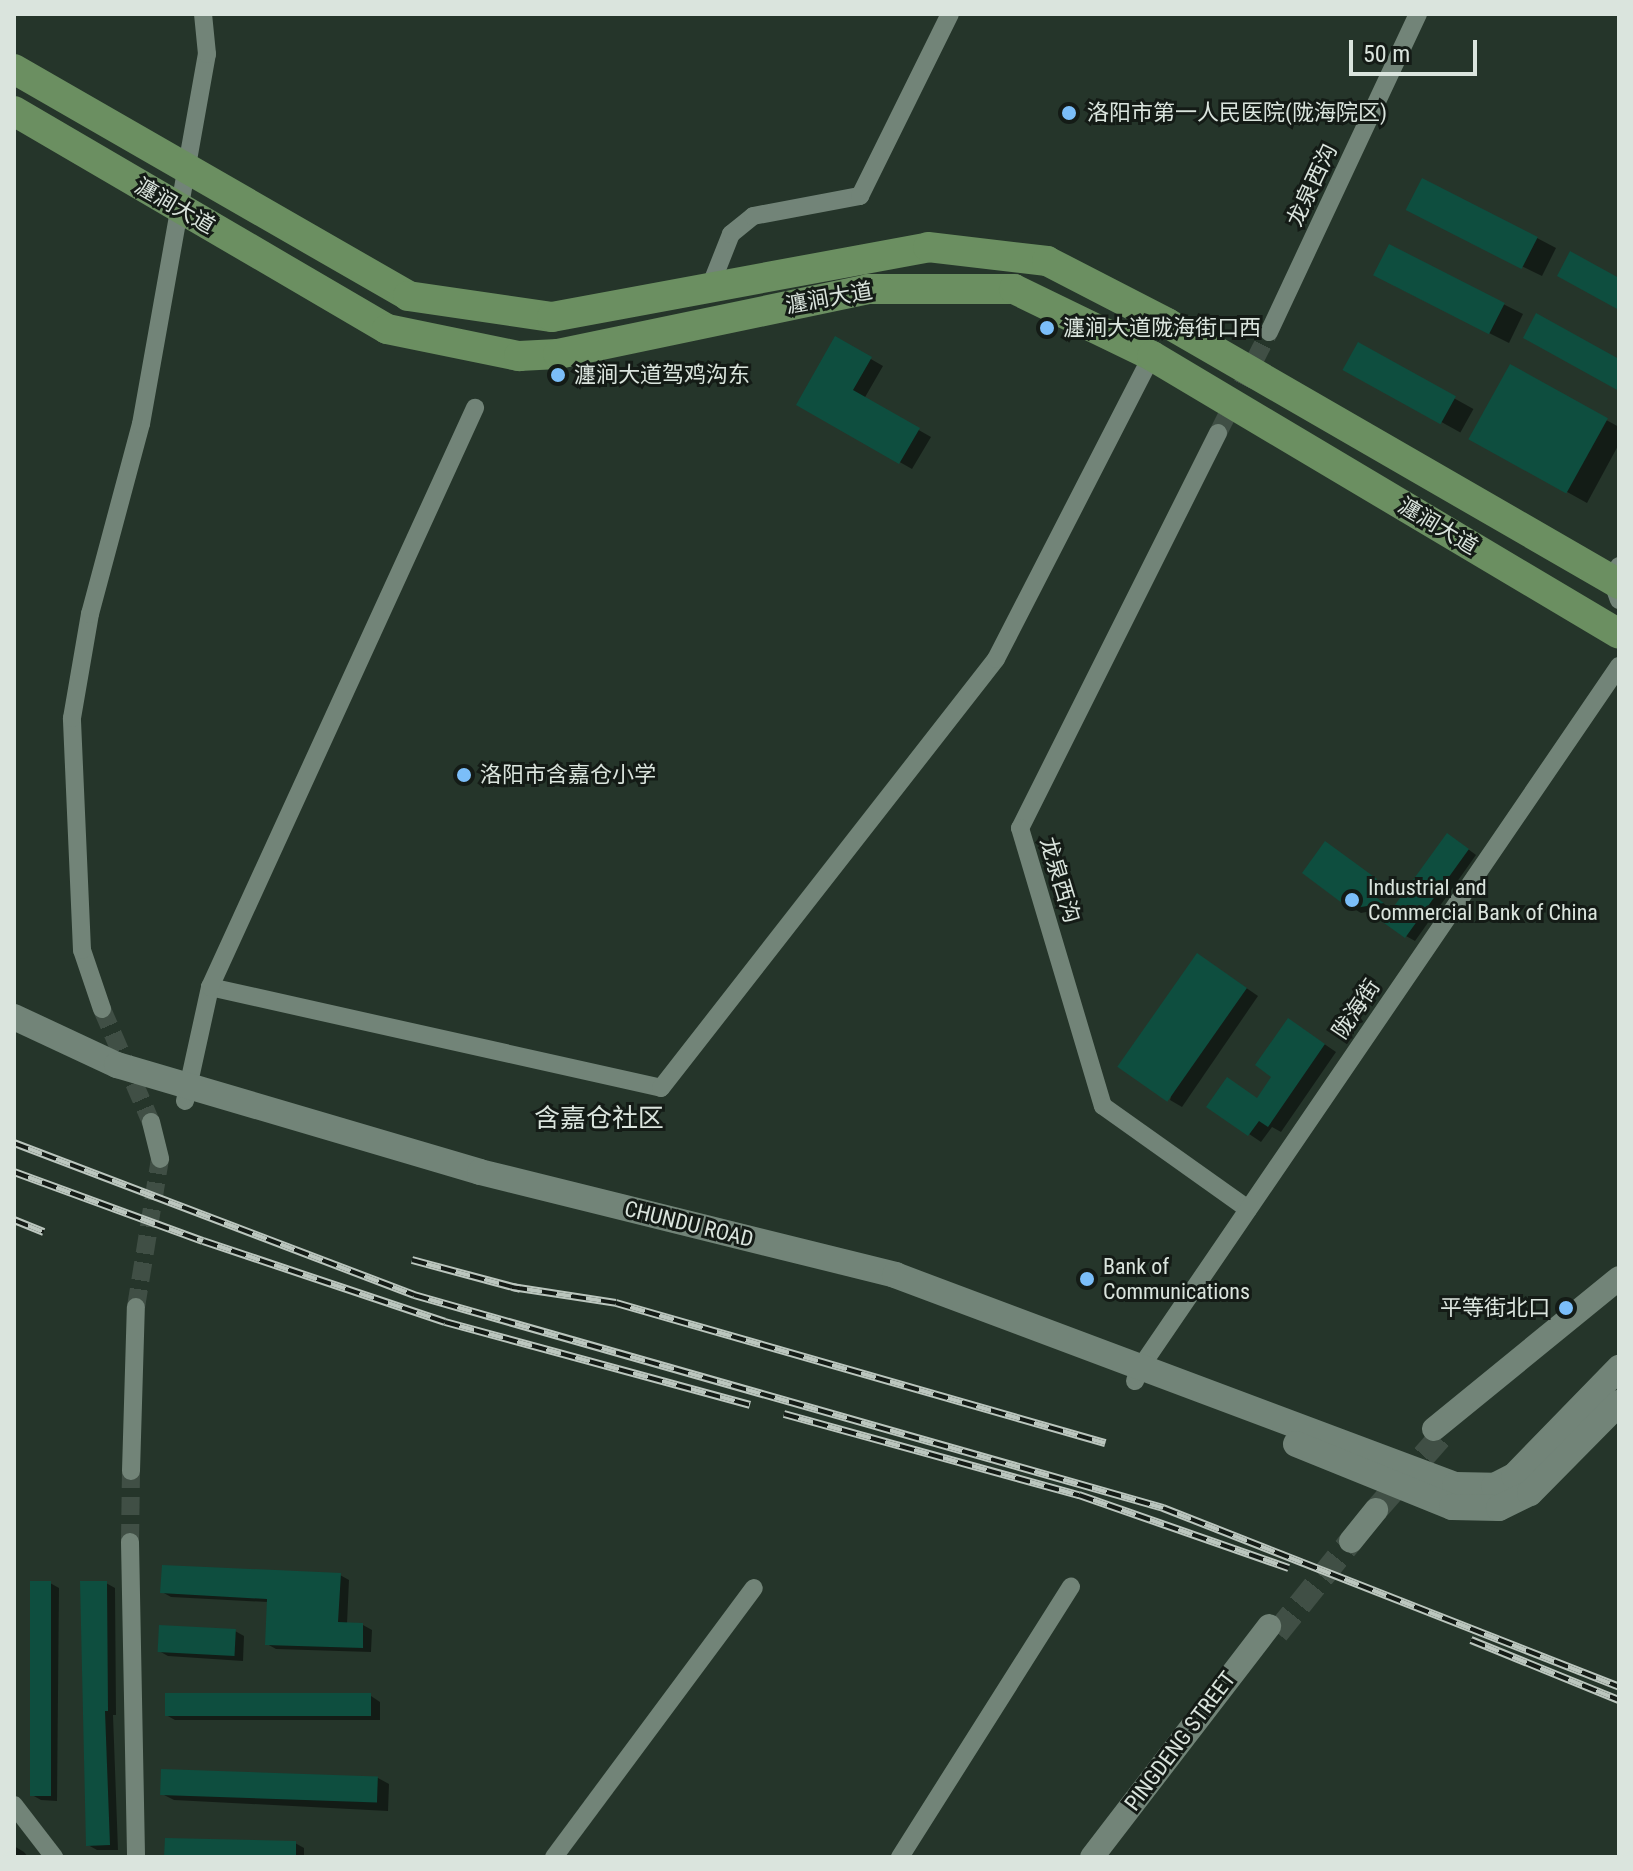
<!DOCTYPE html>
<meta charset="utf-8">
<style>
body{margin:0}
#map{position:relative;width:1633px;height:1871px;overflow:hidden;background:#25352a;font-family:"Roboto Condensed","Noto Sans SC",sans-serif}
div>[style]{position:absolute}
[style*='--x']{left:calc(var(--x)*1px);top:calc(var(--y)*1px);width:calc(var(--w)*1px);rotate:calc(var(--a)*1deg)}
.shadow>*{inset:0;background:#0007;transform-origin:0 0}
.building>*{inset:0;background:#0e4e3f;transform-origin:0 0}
.minor-tunnel>*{height:18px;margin-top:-9px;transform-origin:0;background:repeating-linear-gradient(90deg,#404f45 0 18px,transparent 0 27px)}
.tertiary-tunnel>*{height:24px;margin-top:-12px;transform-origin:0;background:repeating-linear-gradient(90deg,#404f45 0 24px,transparent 0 36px)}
.minor>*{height:18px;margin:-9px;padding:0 9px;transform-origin:9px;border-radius:9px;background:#728478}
.tertiary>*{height:24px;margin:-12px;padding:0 12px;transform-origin:12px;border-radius:12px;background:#728478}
.secondary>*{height:26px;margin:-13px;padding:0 13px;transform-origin:13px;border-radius:13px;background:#728478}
.primary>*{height:30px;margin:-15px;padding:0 15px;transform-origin:15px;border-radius:15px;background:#6b8f61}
.rail>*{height:8px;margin-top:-4px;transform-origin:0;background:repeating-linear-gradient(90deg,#141b16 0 15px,#bbc6be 0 30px);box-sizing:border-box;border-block:2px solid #bbc6be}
.dots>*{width:22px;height:22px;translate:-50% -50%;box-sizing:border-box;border:4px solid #141b16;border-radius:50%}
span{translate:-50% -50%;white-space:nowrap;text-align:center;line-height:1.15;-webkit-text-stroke:6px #141b16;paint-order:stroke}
.poi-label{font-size:22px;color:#dae4dd}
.left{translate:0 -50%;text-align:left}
.right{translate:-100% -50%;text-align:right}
.street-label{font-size:22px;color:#dae4dd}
.quarter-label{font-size:26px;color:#dae4dd}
.frame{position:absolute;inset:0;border:16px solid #dae4dd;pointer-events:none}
.scale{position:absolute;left:1349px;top:40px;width:128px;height:36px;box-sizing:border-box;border:4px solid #dae4dd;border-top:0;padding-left:10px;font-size:24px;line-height:28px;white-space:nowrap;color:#dae4dd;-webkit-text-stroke:6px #141b16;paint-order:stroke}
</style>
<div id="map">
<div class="shadow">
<div style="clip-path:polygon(1428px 220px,1537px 238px,1556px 248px,1542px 276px)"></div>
<div style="clip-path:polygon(1390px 247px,1523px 314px,1509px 343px,1395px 286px)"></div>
<div style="clip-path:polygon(836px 339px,883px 366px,864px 399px,931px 437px,912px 469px,799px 405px)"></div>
<div style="left:1358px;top:345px;width:132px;height:27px;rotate:29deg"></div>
<div style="clip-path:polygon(1510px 367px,1619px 427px,1619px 444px,1587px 503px,1472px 439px)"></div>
<div style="clip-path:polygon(1456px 840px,1476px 855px,1415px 941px,1406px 936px,1386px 908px,1361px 913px,1351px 907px,1334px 849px,1384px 886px,1376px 897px,1393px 911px)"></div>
<div style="clip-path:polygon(1210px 963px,1258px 996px,1182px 1107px,1170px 1100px)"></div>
<div style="clip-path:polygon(1301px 1028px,1336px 1052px,1281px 1132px,1272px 1127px,1261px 1142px,1209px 1107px,1264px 1105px)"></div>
<div style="clip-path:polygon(340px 1575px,349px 1580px,347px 1624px,363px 1625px,372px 1630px,371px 1652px,276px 1649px,267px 1644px,268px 1602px,171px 1597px,162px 1592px)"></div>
<div style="clip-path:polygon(50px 1583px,59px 1588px,57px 1801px,41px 1800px,32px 1795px)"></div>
<div style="clip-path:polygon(106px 1583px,115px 1588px,116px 1715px,113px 1715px,118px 1850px,97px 1850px,88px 1845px)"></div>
<div style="clip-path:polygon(235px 1631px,244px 1636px,243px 1661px,168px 1656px,159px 1651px)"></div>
<div style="clip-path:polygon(371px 1696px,380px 1702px,380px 1720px,175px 1720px,166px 1715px)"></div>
<div style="clip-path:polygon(163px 1771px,378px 1778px,389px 1784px,388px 1811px,174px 1800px,162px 1794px)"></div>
<div style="clip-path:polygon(295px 1843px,304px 1848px,304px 1857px,167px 1857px)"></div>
<div style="clip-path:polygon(14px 1846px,24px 1852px,28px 1857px,14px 1857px)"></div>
</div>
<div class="building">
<div style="left:1422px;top:178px;width:130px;height:36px;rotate:27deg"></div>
<div style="left:1389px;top:244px;width:130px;height:35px;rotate:27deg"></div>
<div style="clip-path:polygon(1570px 251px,1619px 278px,1619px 310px,1557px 276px)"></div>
<div style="clip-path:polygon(1536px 313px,1619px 359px,1619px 391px,1523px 338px)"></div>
<div style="clip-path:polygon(835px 336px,872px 357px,853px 390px,920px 428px,899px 464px,796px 405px)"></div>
<div style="left:1358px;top:342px;width:112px;height:32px;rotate:29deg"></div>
<div style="left:1510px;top:364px;width:112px;height:86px;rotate:29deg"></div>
<div style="clip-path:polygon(1447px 833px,1469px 849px,1405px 938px,1377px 918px,1386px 905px,1392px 909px)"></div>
<div style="clip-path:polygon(1325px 841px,1377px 879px,1368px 891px,1384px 903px,1350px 909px,1302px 873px)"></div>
<div style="left:1197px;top:953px;width:61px;height:139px;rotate:35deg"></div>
<div style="clip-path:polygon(1288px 1018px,1325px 1044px,1268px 1127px,1259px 1121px,1248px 1136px,1206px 1107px,1227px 1077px,1257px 1098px,1271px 1077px,1255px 1065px)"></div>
<div style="clip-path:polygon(162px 1565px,341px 1573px,338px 1622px,363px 1623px,363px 1648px,265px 1645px,267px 1599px,160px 1593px)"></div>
<div style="left:30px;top:1581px;width:21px;height:215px"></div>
<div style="clip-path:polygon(80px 1581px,107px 1581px,108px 1711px,105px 1711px,110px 1845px,86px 1846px)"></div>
<div style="left:159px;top:1625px;width:77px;height:27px;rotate:3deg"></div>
<div style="left:165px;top:1693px;width:206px;height:23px"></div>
<div style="left:161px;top:1769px;width:217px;height:26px;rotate:2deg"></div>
<div style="clip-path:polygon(165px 1838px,296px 1841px,296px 1857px,164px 1857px)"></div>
</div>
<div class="minor-tunnel">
<div style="--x:1218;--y:433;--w:113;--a:-63.2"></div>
<div style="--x:102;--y:1009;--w:123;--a:66.6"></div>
<div style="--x:136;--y:1307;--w:150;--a:-80.8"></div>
<div style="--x:130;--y:1542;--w:71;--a:-89.2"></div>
</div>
<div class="tertiary-tunnel">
<div style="--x:1376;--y:1510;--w:101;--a:-48.6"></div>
<div style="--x:1277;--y:1633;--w:118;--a:-51.2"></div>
</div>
<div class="minor">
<div style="--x:710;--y:287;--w:57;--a:-68.4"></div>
<div style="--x:731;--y:234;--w:28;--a:-39"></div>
<div style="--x:753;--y:216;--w:109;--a:-10.6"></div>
<div style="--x:860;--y:196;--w:203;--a:-63.7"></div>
<div style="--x:1269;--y:332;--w:351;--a:-64.9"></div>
<div style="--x:1218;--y:433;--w:442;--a:116.6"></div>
<div style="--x:1020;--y:828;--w:290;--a:73.4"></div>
<div style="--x:1103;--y:1106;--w:178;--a:35.4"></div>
<div style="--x:1619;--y:566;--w:16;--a:117"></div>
<div style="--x:1612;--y:580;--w:21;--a:71"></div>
<div style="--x:210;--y:987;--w:462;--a:12.6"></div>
<div style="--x:661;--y:1088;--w:544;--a:-52.01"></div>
<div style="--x:996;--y:659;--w:341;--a:-62.8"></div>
<div style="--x:102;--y:1009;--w:62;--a:-108.7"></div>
<div style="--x:82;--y:950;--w:232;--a:-92.5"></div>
<div style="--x:72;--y:718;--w:106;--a:-80.2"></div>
<div style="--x:90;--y:614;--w:197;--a:-75"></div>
<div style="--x:141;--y:424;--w:376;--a:-79.9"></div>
<div style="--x:207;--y:54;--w:40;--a:-95.7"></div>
<div style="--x:185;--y:1101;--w:117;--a:-77.6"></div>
<div style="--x:210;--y:987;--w:637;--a:-65.41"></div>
<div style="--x:151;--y:1122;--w:38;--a:76"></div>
<div style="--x:1135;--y:1381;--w:14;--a:-69"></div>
<div style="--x:1140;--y:1368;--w:850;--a:-55.69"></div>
<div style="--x:131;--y:1471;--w:164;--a:-88.3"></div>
<div style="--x:130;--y:1542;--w:315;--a:88.9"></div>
<div style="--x:14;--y:1805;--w:66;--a:52.4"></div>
<div style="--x:554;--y:1857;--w:335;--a:-53.4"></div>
<div style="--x:900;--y:1857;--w:320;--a:-57.7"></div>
</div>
<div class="tertiary">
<div style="--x:1434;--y:1429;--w:239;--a:-39.2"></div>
<div style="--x:1351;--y:1541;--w:40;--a:-51"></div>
<div style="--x:1092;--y:1857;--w:291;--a:-52.5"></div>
</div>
<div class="secondary">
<div style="--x:14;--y:1017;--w:114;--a:25"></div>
<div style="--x:117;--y:1065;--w:378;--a:16.4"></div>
<div style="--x:480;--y:1172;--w:428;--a:13.9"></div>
<div style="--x:895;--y:1275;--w:598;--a:20.56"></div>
<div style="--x:1455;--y:1485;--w:39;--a:1"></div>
<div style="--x:1494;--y:1486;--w:22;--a:-27"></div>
<div style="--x:1514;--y:1476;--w:151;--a:-45.8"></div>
<div style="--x:1296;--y:1444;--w:168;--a:22"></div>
<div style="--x:1452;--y:1507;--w:47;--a:1.2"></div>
<div style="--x:1499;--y:1508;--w:34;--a:-26"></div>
<div style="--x:1530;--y:1493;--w:127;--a:-45.3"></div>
</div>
<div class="primary">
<div style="--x:14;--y:69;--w:455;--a:29.9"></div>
<div style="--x:408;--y:296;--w:146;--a:8.3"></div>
<div style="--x:552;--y:317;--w:382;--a:-10.5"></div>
<div style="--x:928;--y:247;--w:120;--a:6.7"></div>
<div style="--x:1047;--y:261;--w:135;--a:27.3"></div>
<div style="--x:1167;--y:323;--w:522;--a:30"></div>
<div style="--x:14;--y:111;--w:432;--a:30.3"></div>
<div style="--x:387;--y:329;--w:135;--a:11.6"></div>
<div style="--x:519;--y:356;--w:39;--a:-3"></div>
<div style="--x:558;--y:354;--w:317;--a:-11.8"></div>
<div style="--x:868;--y:289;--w:146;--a:0"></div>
<div style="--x:1014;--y:289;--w:153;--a:25.9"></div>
<div style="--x:1152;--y:356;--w:543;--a:30.76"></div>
</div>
<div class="rail">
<div style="--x:14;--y:1143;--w:428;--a:20.8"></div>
<div style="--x:414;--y:1295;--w:779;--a:15.87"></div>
<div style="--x:1163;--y:1508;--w:490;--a:21.4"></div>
<div style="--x:14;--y:1172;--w:201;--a:20.1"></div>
<div style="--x:203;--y:1241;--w:255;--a:18.5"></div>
<div style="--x:445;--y:1322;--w:316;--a:15.2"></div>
<div style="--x:14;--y:1220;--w:32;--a:22"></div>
<div style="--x:412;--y:1260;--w:112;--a:15"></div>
<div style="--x:512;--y:1287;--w:105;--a:8.7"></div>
<div style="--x:616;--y:1303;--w:509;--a:15.98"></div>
<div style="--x:784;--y:1414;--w:306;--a:15.4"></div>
<div style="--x:1079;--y:1495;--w:222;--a:19.2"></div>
<div style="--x:1471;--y:1640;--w:160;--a:22.1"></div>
</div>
<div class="dots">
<div style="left:1069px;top:113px;background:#7bbef9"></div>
<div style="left:1047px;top:328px;background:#7bbef9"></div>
<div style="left:558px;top:375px;background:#7bbef9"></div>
<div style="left:464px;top:775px;background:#7bbef9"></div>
<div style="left:1352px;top:900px;background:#7bbef9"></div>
<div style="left:1087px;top:1279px;background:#7bbef9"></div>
<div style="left:1566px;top:1308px;background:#7bbef9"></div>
</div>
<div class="poi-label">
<span class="left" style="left:1087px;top:113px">洛阳市第一人民医院(陇海院区)</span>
<span class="left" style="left:1063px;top:328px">瀍涧大道陇海街口西</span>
<span class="left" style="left:574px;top:375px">瀍涧大道驾鸡沟东</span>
<span class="left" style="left:480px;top:775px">洛阳市含嘉仓小学</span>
<span class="left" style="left:1368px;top:900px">Industrial and<br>Commercial Bank of China</span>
<span class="left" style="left:1103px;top:1279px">Bank of<br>Communications</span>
<span class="right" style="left:1550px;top:1308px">平等街北口</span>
</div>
<div class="street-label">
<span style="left:1312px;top:185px;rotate:-65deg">龙泉西沟</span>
<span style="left:175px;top:206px;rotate:30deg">瀍涧大道</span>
<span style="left:829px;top:298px;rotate:-10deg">瀍涧大道</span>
<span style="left:1438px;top:526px;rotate:31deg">瀍涧大道</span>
<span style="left:1060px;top:880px;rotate:73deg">龙泉西沟</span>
<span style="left:1356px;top:1009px;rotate:-56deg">陇海街</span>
<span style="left:689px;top:1224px;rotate:14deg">CHUNDU ROAD</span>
<span style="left:1180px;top:1741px;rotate:-53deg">PINGDENG STREET</span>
</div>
<div class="quarter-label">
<span style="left:599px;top:1119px">含嘉仓社区</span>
</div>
<div class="frame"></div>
<div class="scale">50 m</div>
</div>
